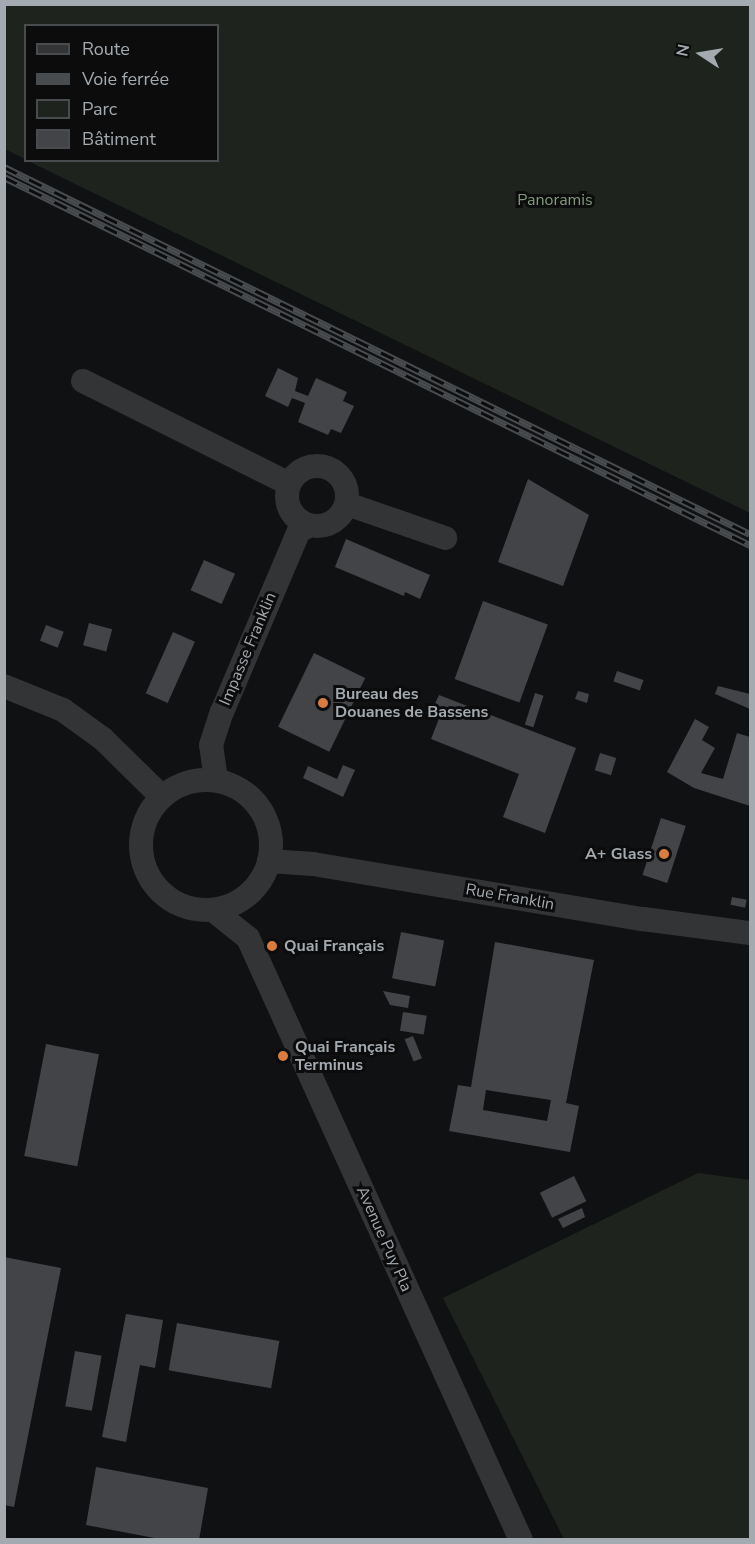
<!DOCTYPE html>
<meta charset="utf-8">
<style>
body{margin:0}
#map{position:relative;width:755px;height:1544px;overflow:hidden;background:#101112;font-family:"Nunito Sans",sans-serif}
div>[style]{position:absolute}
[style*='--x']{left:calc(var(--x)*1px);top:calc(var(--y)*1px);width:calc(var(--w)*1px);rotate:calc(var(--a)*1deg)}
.green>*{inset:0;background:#1e241d}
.building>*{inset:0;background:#424447;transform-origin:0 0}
.minor>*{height:24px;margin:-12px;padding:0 12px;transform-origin:12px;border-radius:12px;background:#323436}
.minor>.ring{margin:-12px;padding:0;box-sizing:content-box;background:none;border:24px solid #323436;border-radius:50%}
.rail>*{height:7px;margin-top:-3.5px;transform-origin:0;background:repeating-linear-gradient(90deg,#0c0c0d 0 14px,#494c4f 0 28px);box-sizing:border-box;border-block:2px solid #494c4f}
.dots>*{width:16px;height:16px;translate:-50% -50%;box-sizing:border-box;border:3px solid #0c0c0d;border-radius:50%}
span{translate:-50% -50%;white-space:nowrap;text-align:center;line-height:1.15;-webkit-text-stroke:6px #0c0c0d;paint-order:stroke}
.park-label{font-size:16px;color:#839a7c}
.street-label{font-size:16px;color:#a3abb1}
.poi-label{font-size:16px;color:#a3abb1;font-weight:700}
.left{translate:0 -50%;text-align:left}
.right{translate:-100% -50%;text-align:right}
.frame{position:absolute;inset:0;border:6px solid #a3abb1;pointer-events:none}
.legend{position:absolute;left:24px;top:24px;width:195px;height:138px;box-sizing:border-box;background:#0c0c0d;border:2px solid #484c4f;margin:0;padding:8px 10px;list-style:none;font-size:18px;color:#a3abb1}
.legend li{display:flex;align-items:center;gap:12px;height:30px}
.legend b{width:30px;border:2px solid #484c4f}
.north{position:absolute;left:671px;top:24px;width:60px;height:60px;-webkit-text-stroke:4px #0c0c0d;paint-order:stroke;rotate:282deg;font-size:16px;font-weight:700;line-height:24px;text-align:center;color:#a3abb1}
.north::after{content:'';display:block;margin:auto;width:21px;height:27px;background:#a3abb1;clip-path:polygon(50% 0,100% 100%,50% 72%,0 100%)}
</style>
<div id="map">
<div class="green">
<div style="clip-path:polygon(4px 5px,750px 5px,750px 513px,28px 161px,218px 160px,218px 26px,26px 26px,25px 159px,5px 149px)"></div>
<div style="clip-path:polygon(698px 1173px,750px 1180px,750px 1539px,564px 1539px,443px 1298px)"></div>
</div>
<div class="building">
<div style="clip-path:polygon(278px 368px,298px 378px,295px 391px,308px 396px,316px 378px,347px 392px,343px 401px,354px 406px,341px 433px,331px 429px,328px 435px,298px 422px,305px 403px,292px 398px,288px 407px,265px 396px)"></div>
<div style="clip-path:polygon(528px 479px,589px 515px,563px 586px,498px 562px)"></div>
<div style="clip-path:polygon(346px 539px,430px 575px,420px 599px,405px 592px,404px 596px,335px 567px)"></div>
<div style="left:204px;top:560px;width:34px;height:33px;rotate:24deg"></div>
<div style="left:483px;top:601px;width:69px;height:83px;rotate:20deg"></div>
<div style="left:89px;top:623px;width:24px;height:23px;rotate:15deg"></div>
<div style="left:46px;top:625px;width:19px;height:17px;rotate:21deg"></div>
<div style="left:173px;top:632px;width:24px;height:67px;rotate:24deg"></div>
<div style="left:314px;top:653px;width:57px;height:82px;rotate:26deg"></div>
<div style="left:617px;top:671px;width:28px;height:11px;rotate:19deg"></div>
<div style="clip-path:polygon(718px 686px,750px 694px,750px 709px,715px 694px)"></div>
<div style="clip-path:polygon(578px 691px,589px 694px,587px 703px,575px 699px)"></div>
<div style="left:535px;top:693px;width:9px;height:33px;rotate:18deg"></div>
<div style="clip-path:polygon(439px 695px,576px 748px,545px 833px,503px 817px,519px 774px,431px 739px,440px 716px,431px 712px)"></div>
<div style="clip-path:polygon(695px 719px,709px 727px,702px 740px,715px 748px,701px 773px,723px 779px,737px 733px,750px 737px,750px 806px,694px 788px,667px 772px)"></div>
<div style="left:600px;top:753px;width:17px;height:18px;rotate:17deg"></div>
<div style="clip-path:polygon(343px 765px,355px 770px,343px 797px,303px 778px,308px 766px,337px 779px)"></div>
<div style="left:661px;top:818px;width:26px;height:60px;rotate:18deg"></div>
<div style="left:732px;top:897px;width:15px;height:8px;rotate:11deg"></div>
<div style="left:401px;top:932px;width:44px;height:47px;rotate:11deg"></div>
<div style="clip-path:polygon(evenodd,495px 942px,594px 960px,566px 1103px,579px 1106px,570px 1152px,449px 1131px,458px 1085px,471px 1087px,495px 942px,486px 1090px,551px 1100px,547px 1121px,483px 1110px,486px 1090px)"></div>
<div style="clip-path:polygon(383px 991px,410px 996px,408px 1008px,390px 1005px)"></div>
<div style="left:403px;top:1012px;width:24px;height:19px;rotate:9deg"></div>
<div style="left:413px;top:1036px;width:24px;height:9px;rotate:68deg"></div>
<div style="left:46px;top:1044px;width:54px;height:114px;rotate:11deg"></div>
<div style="left:574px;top:1176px;width:28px;height:38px;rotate:64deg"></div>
<div style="clip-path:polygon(582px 1208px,585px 1217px,563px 1228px,558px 1219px)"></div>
<div style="clip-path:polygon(4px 1257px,61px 1268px,14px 1507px,4px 1505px)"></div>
<div style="clip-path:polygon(126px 1314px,163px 1320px,155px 1368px,140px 1365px,126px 1442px,102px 1437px)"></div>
<div style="left:177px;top:1323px;width:104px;height:48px;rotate:10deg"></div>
<div style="left:75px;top:1351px;width:27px;height:56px;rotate:10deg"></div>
<div style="clip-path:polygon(96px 1467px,208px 1488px,199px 1540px,165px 1540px,86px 1525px)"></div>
</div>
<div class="minor">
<div style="--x:83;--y:381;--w:229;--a:26.5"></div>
<div class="ring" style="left:287px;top:466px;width:36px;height:36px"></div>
<div style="--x:347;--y:504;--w:104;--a:19.1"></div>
<div style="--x:4;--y:686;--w:64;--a:22.1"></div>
<div style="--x:63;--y:710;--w:49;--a:35.9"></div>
<div style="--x:103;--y:739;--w:83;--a:44.5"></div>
<div style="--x:216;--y:780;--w:35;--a:-98"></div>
<div style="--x:211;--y:745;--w:35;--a:-72"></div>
<div style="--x:222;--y:712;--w:197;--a:-67"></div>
<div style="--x:299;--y:531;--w:10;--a:-29"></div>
<div class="ring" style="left:141px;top:780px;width:106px;height:106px"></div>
<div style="--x:269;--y:861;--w:44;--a:3.9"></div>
<div style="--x:313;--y:864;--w:335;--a:9.5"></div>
<div style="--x:643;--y:919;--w:108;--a:7.5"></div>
<div style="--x:213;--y:910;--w:45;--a:38.7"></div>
<div style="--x:248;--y:938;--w:661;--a:65.61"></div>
</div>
<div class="rail">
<div style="--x:4;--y:167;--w:831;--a:26.2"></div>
<div style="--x:4;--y:177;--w:832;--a:26.26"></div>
</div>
<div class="dots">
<div style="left:323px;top:703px;background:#da7c40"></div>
<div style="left:664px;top:854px;background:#da7c40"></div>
<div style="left:272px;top:946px;background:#da7c40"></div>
<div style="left:283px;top:1056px;background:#da7c40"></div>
</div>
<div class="park-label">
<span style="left:555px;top:200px">Panoramis</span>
</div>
<div class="street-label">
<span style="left:248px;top:649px;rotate:-67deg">Impasse Franklin</span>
<span style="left:510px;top:897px;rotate:10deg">Rue Franklin</span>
<span style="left:384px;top:1239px;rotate:66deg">Avenue Puy Pla</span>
</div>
<div class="poi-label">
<span class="left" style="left:335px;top:703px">Bureau des<br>Douanes de Bassens</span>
<span class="right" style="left:652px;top:854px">A+ Glass</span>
<span class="left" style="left:284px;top:946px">Quai Français</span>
<span class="left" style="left:295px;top:1056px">Quai Français<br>Terminus</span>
</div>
<div class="frame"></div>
<ul class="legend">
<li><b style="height:8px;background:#323436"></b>Route</li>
<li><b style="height:8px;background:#494c4f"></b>Voie ferrée</li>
<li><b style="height:16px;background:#1e241d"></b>Parc</li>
<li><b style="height:16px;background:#424447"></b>Bâtiment</li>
</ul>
<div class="north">N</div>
</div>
